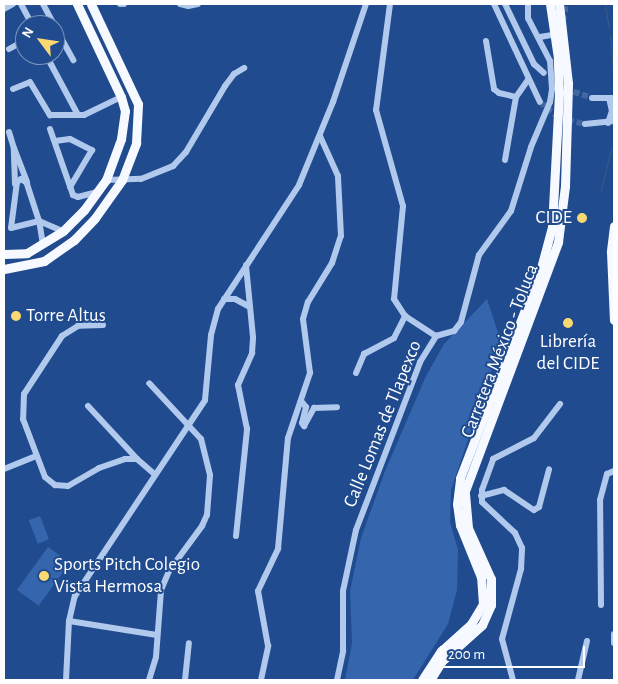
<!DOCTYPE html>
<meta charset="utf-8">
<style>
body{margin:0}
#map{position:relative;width:618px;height:684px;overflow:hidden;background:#204b8f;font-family:"Alegreya Sans",sans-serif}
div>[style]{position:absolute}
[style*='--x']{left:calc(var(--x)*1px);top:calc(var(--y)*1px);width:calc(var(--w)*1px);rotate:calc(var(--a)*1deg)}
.green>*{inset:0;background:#3465ad;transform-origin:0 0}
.stream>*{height:1px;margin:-0.5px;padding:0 0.5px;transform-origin:0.5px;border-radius:0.5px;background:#3b5a8b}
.minor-tunnel>*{height:6px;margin-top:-3px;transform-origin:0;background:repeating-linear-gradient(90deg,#4166a0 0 6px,transparent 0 9px)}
.minor>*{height:6px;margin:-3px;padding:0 3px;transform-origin:3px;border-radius:3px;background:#b0c9ed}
.major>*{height:9px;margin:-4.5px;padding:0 4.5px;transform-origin:4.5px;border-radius:4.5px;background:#f6f9ff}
.dots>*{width:14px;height:14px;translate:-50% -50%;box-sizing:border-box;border:2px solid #204b8f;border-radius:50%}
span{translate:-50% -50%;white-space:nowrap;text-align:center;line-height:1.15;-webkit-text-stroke:4px #204b8f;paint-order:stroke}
.poi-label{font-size:19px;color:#fff}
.right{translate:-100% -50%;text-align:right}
.left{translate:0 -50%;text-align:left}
.street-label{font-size:19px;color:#fff}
.frame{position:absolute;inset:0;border:5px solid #fff;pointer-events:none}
.north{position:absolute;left:15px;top:15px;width:50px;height:50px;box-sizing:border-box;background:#204b8f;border:1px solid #7993bc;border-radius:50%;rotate:301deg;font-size:14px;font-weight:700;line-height:20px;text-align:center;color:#fff}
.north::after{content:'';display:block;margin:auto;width:18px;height:22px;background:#fad971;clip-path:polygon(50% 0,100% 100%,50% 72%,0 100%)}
.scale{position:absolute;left:440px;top:646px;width:145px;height:22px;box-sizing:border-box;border:2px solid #fff;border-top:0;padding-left:6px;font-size:15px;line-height:18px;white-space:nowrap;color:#fff;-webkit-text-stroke:4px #204b8f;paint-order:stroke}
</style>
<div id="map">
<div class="green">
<div style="clip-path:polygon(487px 299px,501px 342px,451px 490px,450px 522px,458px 550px,457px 590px,448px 624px,413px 680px,345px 680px,352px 643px,350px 591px,361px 538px,385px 471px,426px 376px,444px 344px)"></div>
<div style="left:40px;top:516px;width:25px;height:12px;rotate:69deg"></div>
<div style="left:48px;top:547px;width:27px;height:53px;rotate:36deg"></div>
</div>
<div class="stream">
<div style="--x:605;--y:4;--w:25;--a:81"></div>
<div style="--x:610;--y:35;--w:46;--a:85"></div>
<div style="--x:601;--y:190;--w:42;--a:-76.3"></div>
</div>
<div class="minor-tunnel">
<div style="--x:563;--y:21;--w:17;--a:-80"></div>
<div style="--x:565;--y:89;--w:28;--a:18"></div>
<div style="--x:540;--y:102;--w:25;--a:40"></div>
<div style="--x:559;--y:118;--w:27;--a:13"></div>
</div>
<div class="minor">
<div style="--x:21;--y:4;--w:24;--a:62"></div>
<div style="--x:43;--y:4;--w:24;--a:62"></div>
<div style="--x:120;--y:4;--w:4;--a:0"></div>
<div style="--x:180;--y:4;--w:8;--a:14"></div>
<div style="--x:188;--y:6;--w:10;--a:-11"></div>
<div style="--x:390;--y:4;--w:107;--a:97.5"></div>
<div style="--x:376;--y:110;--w:100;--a:74.3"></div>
<div style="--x:403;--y:206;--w:93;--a:95.5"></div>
<div style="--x:394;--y:299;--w:20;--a:57"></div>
<div style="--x:405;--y:316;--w:37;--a:33"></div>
<div style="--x:436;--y:336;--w:19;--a:-16"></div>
<div style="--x:454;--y:331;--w:11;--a:-52"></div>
<div style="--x:461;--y:322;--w:69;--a:-75"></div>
<div style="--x:479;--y:255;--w:54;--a:-54"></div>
<div style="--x:511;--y:211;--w:67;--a:-72.6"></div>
<div style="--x:531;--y:147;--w:49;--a:-67.1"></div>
<div style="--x:550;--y:102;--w:13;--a:-81"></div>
<div style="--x:552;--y:89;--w:28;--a:-94"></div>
<div style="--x:550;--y:61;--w:48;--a:-117.1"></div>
<div style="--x:528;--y:18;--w:14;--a:-90"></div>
<div style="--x:494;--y:4;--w:108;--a:64.9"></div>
<div style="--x:505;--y:4;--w:67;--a:64.2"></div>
<div style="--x:534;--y:64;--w:13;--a:42"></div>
<div style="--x:4;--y:9;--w:10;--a:-29"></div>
<div style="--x:55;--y:27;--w:38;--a:61"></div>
<div style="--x:540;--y:37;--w:11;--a:-10"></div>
<div style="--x:486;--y:41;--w:49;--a:80.5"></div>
<div style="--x:494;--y:89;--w:6;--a:39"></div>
<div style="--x:499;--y:93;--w:17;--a:13"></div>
<div style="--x:9;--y:49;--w:18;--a:-29"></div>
<div style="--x:46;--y:55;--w:68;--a:61.9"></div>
<div style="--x:78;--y:115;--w:6;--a:0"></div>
<div style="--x:84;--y:115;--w:41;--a:-25.9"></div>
<div style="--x:13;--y:89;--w:18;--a:-22"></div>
<div style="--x:30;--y:82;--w:39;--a:59"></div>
<div style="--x:50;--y:115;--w:28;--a:0"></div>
<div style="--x:592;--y:98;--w:22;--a:0"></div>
<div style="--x:608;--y:123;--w:13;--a:-72"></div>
<div style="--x:612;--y:111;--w:13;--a:-103"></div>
<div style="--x:585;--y:124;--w:29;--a:-6"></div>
<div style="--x:50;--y:129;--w:70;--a:70.8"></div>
<div style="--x:73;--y:195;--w:5;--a:22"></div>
<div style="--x:78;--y:197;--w:20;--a:-15"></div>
<div style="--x:9;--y:132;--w:17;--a:73"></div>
<div style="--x:55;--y:141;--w:15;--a:-8"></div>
<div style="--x:70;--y:139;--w:25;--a:27"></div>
<div style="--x:92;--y:150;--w:43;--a:120.7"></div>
<div style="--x:505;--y:160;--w:64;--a:-80.1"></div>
<div style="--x:516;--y:97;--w:21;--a:-55"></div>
<div style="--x:106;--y:180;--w:35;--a:-2"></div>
<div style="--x:141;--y:179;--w:35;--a:-22"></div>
<div style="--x:173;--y:166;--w:19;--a:-47"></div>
<div style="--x:186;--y:152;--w:77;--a:-59.4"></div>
<div style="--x:225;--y:86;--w:15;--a:-53"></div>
<div style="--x:234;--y:74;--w:12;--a:-31"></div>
<div style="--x:15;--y:184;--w:36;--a:-92"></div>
<div style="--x:14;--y:148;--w:36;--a:69"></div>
<div style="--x:43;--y:245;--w:24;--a:-99"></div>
<div style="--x:39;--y:221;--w:40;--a:-108"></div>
<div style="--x:27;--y:183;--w:7;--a:-146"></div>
<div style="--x:21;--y:179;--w:5;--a:143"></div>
<div style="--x:17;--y:182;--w:46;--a:97.4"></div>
<div style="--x:11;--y:228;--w:29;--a:-14"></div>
<div style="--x:39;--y:221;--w:26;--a:23"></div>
<div style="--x:224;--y:299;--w:11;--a:0"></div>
<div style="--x:235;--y:299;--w:17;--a:28"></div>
<div style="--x:103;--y:325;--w:25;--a:178"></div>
<div style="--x:78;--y:326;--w:19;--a:148"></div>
<div style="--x:62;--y:336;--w:69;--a:123.2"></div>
<div style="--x:24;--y:394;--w:25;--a:92"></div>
<div style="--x:23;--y:419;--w:62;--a:69.2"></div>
<div style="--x:45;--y:477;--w:13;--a:39"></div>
<div style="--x:55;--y:485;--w:13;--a:4"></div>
<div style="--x:68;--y:486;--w:36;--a:-30"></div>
<div style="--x:99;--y:468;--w:28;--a:-19"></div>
<div style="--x:125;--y:459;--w:12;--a:0"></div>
<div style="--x:137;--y:459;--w:23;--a:41"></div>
<div style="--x:356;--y:373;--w:21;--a:-67"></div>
<div style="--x:364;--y:354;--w:34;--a:-28"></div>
<div style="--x:394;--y:338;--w:25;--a:-63"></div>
<div style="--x:301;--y:401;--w:8;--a:50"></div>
<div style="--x:306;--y:407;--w:16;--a:104"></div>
<div style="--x:302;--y:423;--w:4;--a:56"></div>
<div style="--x:304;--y:426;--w:21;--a:-61"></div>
<div style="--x:314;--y:408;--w:23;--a:-2"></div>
<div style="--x:88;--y:406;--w:72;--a:47.2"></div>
<div style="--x:4;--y:469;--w:35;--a:-22"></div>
<div style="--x:481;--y:496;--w:24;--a:-15"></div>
<div style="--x:504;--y:490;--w:36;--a:34"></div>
<div style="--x:534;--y:510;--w:6;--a:-31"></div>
<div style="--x:539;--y:507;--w:39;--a:-75"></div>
<div style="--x:236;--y:536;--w:108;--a:-84.1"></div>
<div style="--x:247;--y:429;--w:45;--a:-101.6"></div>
<div style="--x:238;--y:385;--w:35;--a:-66"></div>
<div style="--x:252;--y:353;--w:16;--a:-86"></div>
<div style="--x:253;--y:337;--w:72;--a:-95.6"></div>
<div style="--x:601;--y:605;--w:105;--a:-90.5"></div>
<div style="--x:600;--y:500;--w:27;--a:-75"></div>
<div style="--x:607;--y:474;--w:8;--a:-23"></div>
<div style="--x:69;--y:621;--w:89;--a:9"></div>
<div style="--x:614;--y:634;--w:9;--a:90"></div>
<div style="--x:66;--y:680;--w:59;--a:-87.1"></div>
<div style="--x:69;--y:621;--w:26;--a:-77"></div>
<div style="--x:75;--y:596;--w:235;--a:-56.4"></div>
<div style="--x:205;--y:400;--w:65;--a:-84.7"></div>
<div style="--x:211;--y:335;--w:27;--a:-75"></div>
<div style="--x:218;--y:309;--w:148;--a:-56.8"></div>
<div style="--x:299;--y:185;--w:90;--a:-67.7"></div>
<div style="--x:333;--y:102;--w:103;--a:-71.4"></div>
<div style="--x:149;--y:680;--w:24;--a:-73"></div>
<div style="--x:156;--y:657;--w:67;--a:-85.7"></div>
<div style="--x:161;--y:590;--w:21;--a:-67"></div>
<div style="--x:169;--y:571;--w:56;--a:-53.7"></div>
<div style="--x:202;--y:526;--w:12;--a:-66"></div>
<div style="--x:207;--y:515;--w:40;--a:-85.7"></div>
<div style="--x:210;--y:475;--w:37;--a:-104"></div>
<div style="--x:201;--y:439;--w:76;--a:-132.9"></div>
<div style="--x:185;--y:680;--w:37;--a:-84"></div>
<div style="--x:261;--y:680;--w:35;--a:-78"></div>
<div style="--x:268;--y:646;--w:56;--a:-100.3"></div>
<div style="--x:258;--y:591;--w:47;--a:-64.5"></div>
<div style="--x:278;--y:549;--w:111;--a:-84.9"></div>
<div style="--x:288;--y:438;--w:69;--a:-71.3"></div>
<div style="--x:310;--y:373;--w:54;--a:-97.4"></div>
<div style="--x:303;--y:319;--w:18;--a:-74"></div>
<div style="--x:308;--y:302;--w:46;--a:-58.4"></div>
<div style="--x:332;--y:263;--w:28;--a:-72"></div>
<div style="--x:341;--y:236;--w:60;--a:-92.9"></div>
<div style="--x:338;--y:176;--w:44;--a:-114.2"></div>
<div style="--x:337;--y:680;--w:30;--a:-78"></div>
<div style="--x:343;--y:651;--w:60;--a:-90"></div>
<div style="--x:343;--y:591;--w:62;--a:-78"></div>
<div style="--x:356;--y:530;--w:180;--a:-69.1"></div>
<div style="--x:420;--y:362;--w:31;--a:-58"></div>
<div style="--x:513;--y:680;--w:42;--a:-105"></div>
<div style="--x:502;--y:639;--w:73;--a:-74.8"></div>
<div style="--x:521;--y:569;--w:21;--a:-87"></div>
<div style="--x:522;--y:548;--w:17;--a:-115"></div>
<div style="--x:515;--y:533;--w:45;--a:-136.8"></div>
<div style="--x:482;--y:502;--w:12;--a:-90"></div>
<div style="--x:482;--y:490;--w:33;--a:-70"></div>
<div style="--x:493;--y:459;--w:46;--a:-27.1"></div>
<div style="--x:534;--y:438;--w:43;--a:-52.6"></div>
<div style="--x:578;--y:680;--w:40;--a:-77"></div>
</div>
<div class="major">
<div style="--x:614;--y:226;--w:26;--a:97"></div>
<div style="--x:611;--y:252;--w:68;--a:87.5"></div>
<div style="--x:4;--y:254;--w:23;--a:-2"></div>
<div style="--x:27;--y:253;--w:42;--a:-31.4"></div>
<div style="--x:63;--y:231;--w:30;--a:-45"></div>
<div style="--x:84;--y:210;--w:37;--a:-54"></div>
<div style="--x:106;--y:180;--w:44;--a:-69.9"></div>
<div style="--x:121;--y:139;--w:28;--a:-82"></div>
<div style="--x:125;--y:111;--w:15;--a:-106"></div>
<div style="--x:121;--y:97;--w:103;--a:-115.3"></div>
<div style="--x:4;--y:269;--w:41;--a:-11.3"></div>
<div style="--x:44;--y:261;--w:37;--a:-35"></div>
<div style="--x:74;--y:240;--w:30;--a:-46"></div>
<div style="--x:95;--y:218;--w:47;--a:-54.6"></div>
<div style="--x:122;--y:180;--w:40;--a:-69"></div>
<div style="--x:136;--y:143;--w:39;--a:-87"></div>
<div style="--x:138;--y:104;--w:110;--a:-115.2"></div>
<div style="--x:422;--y:680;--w:35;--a:-57"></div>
<div style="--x:441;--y:651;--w:40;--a:-42"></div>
<div style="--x:471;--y:624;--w:23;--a:-59"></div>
<div style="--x:483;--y:604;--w:27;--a:-94"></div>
<div style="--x:481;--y:577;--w:56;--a:-112"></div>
<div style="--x:460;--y:525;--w:21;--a:-98"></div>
<div style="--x:457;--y:504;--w:26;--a:-83"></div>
<div style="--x:460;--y:478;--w:225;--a:-68.9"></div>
<div style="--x:541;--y:268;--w:42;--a:-75"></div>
<div style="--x:552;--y:227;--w:134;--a:-87"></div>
<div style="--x:559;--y:93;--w:35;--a:-92"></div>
<div style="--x:558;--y:58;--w:55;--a:-98.4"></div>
<div style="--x:430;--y:680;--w:22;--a:-58"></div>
<div style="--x:442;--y:661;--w:54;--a:-42"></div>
<div style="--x:482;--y:625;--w:22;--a:-66"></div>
<div style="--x:491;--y:605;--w:26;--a:-90"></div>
<div style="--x:491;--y:579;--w:56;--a:-114.3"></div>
<div style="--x:468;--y:528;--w:37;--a:-95"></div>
<div style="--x:465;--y:491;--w:266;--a:-69.5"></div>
<div style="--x:558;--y:242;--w:56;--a:-82.9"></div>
<div style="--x:565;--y:186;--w:103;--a:-88.3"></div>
<div style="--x:568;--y:83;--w:80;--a:-96.5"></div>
</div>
<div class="dots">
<div style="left:582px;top:218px;background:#fad971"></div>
<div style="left:16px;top:316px;background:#fad971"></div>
<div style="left:568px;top:323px;background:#fad971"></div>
<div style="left:44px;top:576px;background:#fad971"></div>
</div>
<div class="poi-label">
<span class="right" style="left:572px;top:218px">CIDE</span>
<span class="left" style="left:26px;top:316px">Torre Altus</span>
<span style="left:568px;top:353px">Librería<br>del CIDE</span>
<span class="left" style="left:54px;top:576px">Sports Pitch Colegio<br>Vista Hermosa</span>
</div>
<div class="street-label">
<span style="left:500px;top:351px;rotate:-69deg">Carretera México - Toluca</span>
<span style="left:383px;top:424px;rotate:-68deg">Calle Lomas de Tlapexco</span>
</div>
<div class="frame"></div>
<div class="north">N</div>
<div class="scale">200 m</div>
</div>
